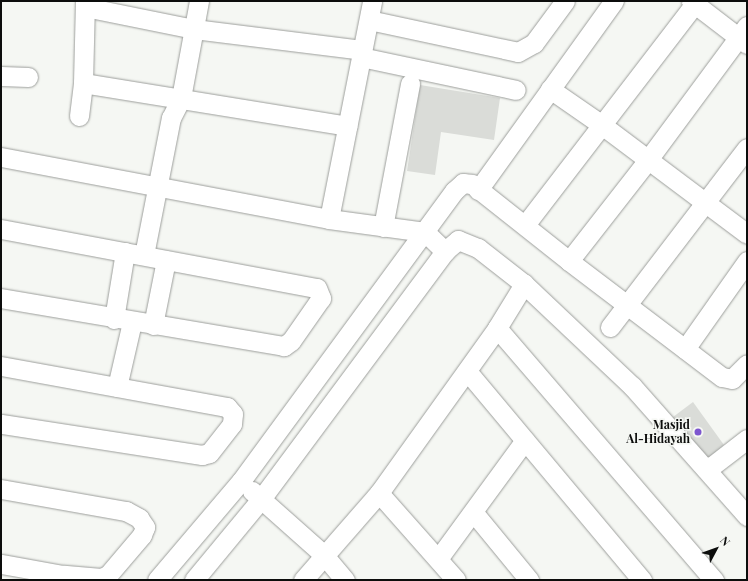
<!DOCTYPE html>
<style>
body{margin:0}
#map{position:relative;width:748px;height:581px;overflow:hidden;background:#f5f7f3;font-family:"Playfair Display",serif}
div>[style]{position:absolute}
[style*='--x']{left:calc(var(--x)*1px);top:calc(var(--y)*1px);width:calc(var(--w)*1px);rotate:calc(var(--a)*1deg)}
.building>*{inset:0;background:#dadcd8}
.roads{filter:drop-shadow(0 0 1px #9c9e9b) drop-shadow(0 0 1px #9c9e9b)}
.minor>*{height:19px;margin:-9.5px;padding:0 9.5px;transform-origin:9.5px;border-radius:9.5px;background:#fff}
.dots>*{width:11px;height:11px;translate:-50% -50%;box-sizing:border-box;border:2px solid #f5f7f3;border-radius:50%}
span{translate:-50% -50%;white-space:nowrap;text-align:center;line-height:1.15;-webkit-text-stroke:3px #f5f7f3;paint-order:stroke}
.poi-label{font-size:12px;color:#0c0d0c;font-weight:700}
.right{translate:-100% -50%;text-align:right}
.frame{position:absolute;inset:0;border:2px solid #0c0d0c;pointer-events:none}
.north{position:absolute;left:696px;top:529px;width:40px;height:40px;-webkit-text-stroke:3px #f5f7f3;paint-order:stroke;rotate:49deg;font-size:11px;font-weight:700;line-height:16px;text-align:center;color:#0c0d0c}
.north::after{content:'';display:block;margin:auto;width:14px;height:18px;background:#0c0d0c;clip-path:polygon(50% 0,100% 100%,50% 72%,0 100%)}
</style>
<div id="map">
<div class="building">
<div style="clip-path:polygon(420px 85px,500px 98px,494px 140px,441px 132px,435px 175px,407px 171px)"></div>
<div style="clip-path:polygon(693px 402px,724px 445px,705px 461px,669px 420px)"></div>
</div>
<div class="roads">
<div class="minor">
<div style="--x:691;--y:1;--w:71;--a:37.5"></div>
<div style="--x:85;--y:7;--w:111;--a:11.4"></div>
<div style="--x:194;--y:29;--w:169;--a:7.1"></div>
<div style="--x:369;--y:20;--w:152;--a:12.1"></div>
<div style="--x:518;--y:52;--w:18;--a:-29"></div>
<div style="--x:534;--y:43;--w:52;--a:-53.6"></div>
<div style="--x:361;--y:57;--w:158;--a:12"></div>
<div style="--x:1;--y:76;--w:27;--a:2"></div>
<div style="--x:83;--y:83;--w:268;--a:9.2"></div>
<div style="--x:550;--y:89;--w:63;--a:34.7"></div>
<div style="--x:602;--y:125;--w:181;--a:36.9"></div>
<div style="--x:79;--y:116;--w:33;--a:-83"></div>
<div style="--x:83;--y:83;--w:82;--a:-88.6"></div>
<div style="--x:1;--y:157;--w:334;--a:10.7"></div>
<div style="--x:329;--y:219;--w:97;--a:7.7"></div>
<div style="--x:425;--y:232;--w:28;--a:44"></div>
<div style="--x:478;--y:190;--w:233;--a:-54.3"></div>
<div style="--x:329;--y:219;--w:222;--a:-78.8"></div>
<div style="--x:525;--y:225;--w:282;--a:-52.5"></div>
<div style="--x:383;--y:227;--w:146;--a:-79.3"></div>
<div style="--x:1;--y:229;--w:321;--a:10.6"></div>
<div style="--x:317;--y:288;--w:11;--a:68"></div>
<div style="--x:321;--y:298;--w:52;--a:124.9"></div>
<div style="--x:291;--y:341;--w:9;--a:144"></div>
<div style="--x:284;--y:346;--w:287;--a:-170.4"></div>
<div style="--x:144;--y:255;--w:140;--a:-78.9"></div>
<div style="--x:171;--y:118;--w:22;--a:-63"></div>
<div style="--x:181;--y:98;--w:99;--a:-79.5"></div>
<div style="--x:569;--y:261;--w:127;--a:-52"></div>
<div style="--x:647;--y:161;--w:168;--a:-53.5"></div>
<div style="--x:114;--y:319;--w:68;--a:-80.7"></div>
<div style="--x:153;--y:325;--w:66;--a:-78.7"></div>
<div style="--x:610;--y:327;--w:225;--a:-52.6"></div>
<div style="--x:497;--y:328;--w:333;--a:49.3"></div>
<div style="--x:685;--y:349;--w:108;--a:-54.8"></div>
<div style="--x:1;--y:366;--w:230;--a:10.3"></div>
<div style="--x:227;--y:407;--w:9;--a:49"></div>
<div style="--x:233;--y:414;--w:10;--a:96"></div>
<div style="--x:232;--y:424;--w:37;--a:128"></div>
<div style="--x:209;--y:453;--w:7;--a:164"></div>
<div style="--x:202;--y:455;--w:203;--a:-171.2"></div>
<div style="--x:467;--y:371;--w:273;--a:50.1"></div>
<div style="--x:117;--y:387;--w:67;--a:-77"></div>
<div style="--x:708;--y:469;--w:49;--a:-37.6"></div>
<div style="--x:1;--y:489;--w:127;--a:10"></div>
<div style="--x:126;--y:511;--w:15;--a:28"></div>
<div style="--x:139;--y:518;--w:11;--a:56"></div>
<div style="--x:145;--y:527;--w:9;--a:111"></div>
<div style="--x:142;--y:535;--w:52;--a:130.4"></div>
<div style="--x:108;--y:575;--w:8;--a:157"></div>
<div style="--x:101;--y:578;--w:38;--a:-175"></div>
<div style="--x:63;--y:575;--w:63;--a:-169.9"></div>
<div style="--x:252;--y:491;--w:95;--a:41.6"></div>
<div style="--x:323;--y:554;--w:34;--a:50"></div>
<div style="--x:379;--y:493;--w:116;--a:48.5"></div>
<div style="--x:474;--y:513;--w:87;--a:50.6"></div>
<div style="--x:438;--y:559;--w:147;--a:-53.8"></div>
<div style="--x:157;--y:580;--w:130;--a:-49.7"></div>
<div style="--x:241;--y:481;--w:360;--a:-53.7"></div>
<div style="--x:454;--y:191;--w:12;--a:-42"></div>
<div style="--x:463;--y:183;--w:9;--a:6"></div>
<div style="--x:472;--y:184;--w:124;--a:38.4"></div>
<div style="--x:569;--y:261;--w:192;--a:37.2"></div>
<div style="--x:722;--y:377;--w:10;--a:11"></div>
<div style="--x:732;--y:379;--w:21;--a:-45"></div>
<div style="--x:194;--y:580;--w:105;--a:-50.4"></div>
<div style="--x:261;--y:499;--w:309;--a:-53.4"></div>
<div style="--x:445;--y:251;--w:17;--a:-40"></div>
<div style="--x:458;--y:240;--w:22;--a:22"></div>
<div style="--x:478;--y:248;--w:58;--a:38"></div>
<div style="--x:524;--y:284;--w:149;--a:43.4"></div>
<div style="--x:632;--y:386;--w:174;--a:48.5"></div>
<div style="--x:303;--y:580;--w:116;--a:-48.9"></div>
<div style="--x:379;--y:493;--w:203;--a:-54.4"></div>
<div style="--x:497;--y:328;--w:52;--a:-58.5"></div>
</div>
</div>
<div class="dots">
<div style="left:698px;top:432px;background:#7d56cf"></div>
</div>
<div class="poi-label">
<span class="right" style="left:690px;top:432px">Masjid<br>Al-Hidayah</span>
</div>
<div class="frame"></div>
<div class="north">N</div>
</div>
